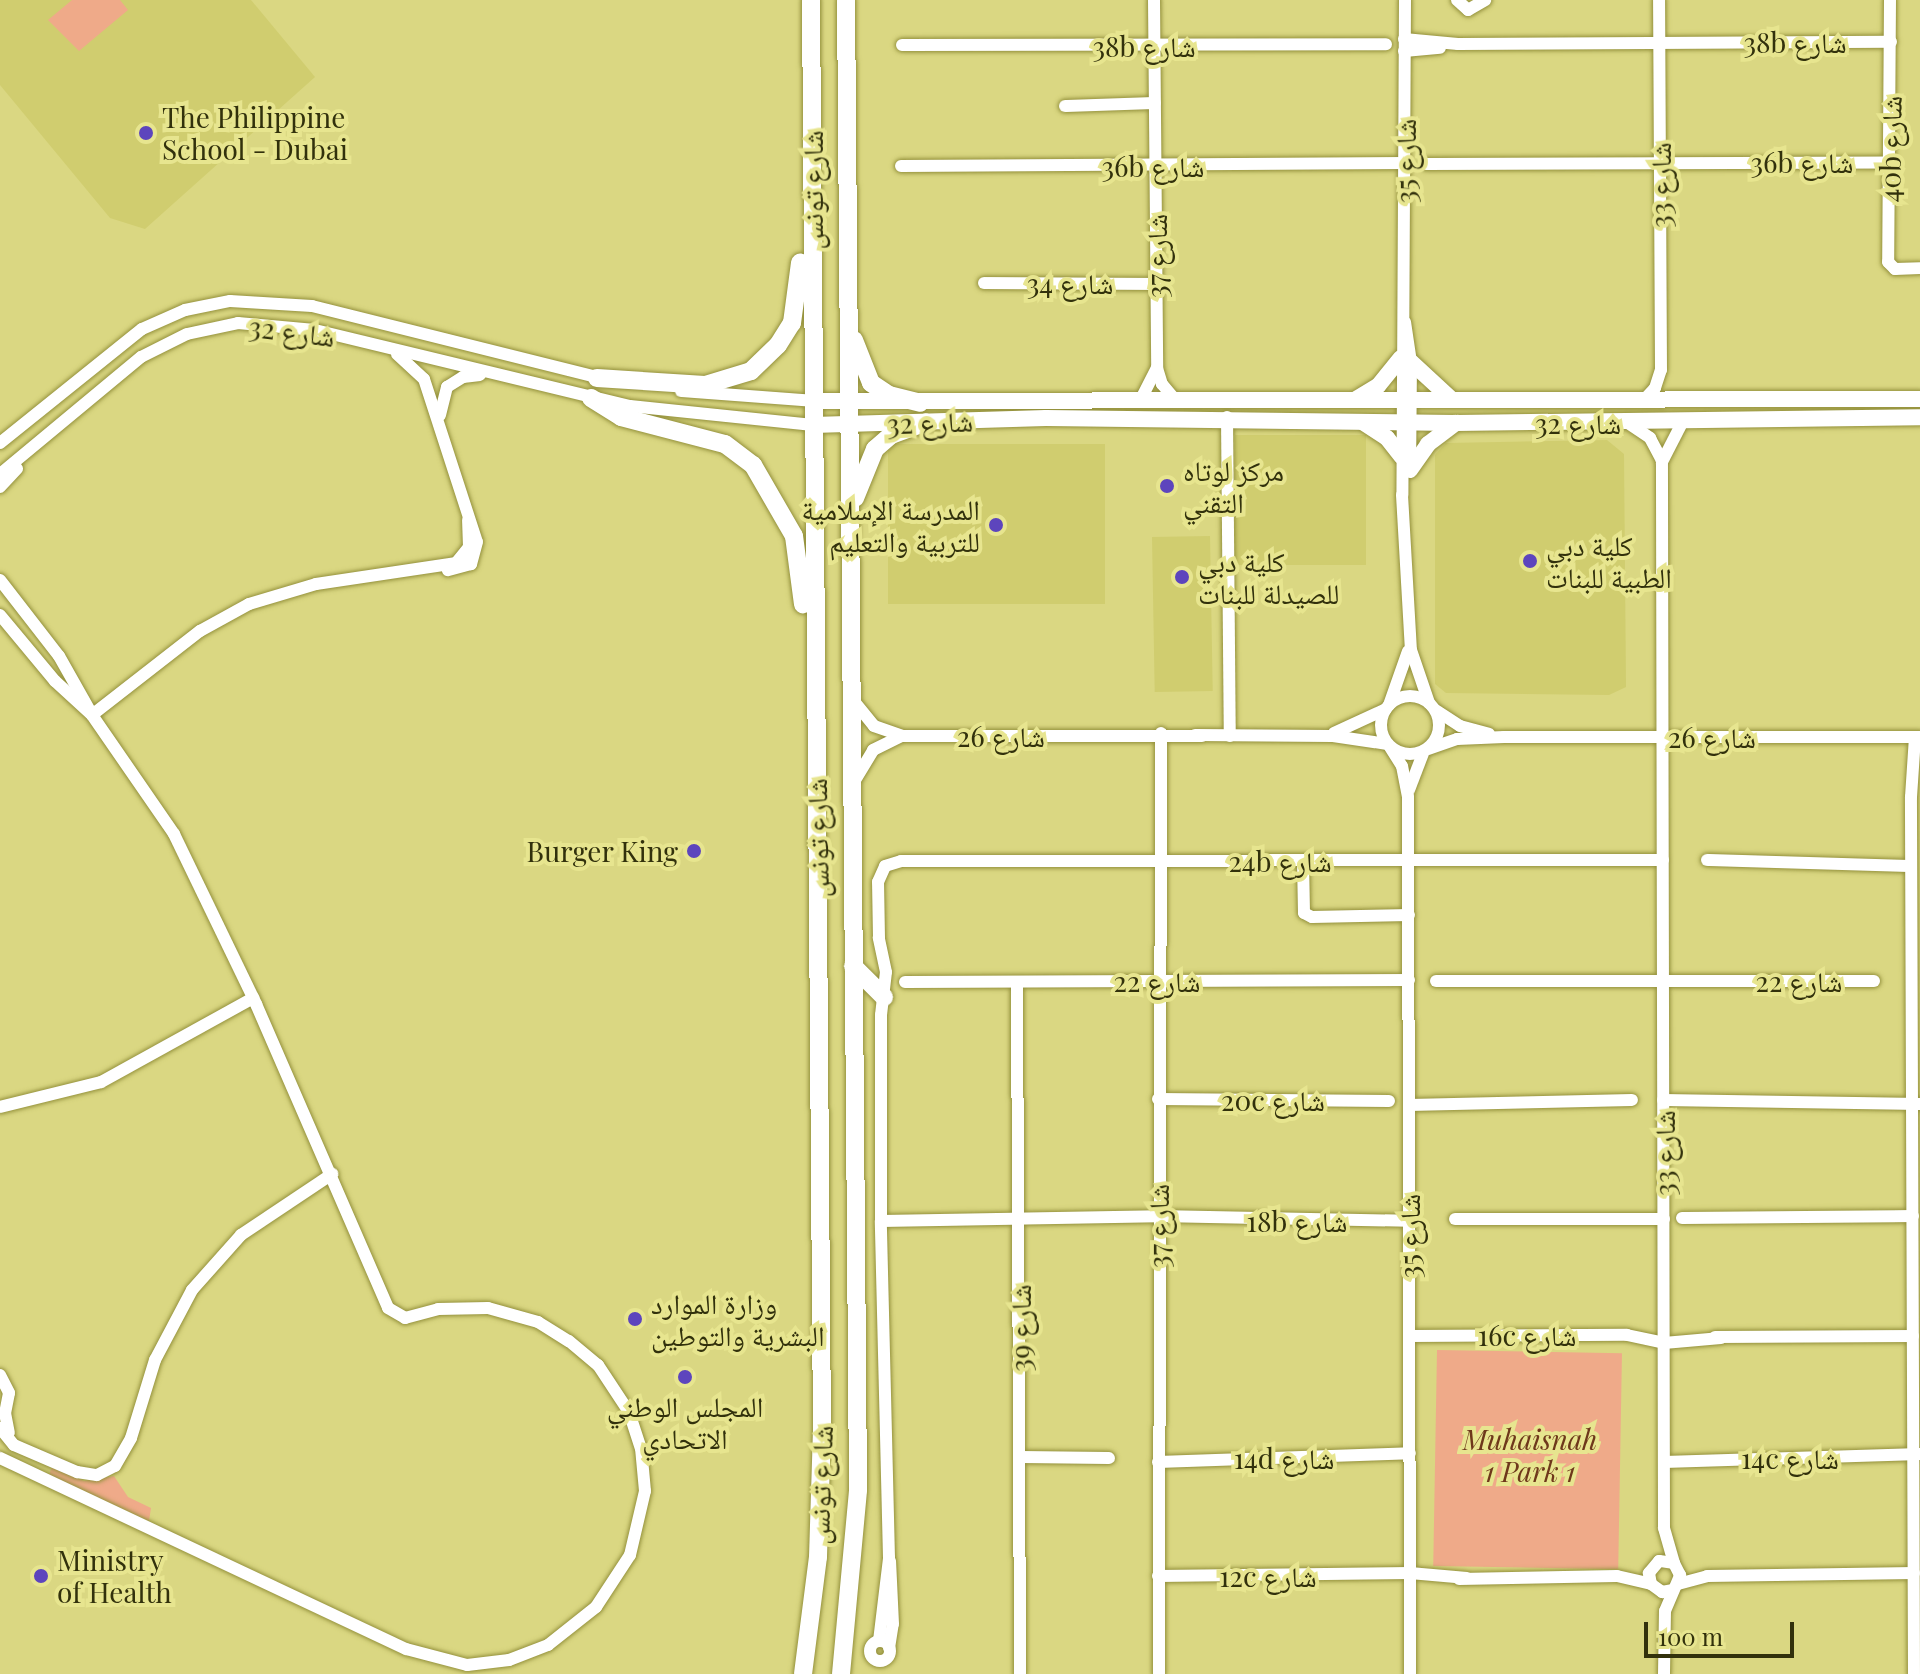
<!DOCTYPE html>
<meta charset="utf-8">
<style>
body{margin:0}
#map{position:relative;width:1920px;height:1674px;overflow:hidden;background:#dad782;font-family:"Playfair Display","Noto Naskh Arabic",serif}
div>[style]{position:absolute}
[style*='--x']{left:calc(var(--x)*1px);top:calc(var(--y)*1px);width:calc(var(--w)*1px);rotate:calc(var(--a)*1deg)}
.built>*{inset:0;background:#d0cd6f;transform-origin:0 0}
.green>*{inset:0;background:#efaa89;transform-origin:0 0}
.roads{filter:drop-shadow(0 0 2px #94913c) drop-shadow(0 0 2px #94913c)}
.street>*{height:12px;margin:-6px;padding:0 6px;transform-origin:6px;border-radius:6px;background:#fff}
.street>.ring{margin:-6px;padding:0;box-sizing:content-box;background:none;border:12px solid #fff;border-radius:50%}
.secondary>*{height:16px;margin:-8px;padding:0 8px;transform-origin:8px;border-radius:8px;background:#fff}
.primary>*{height:18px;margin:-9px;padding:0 9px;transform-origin:9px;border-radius:9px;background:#fff}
.dots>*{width:22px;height:22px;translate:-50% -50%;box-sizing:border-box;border:4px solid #e7e58f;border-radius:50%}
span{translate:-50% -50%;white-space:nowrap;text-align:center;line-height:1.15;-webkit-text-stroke:8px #e7e58f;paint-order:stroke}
.street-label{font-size:28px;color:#32310c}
.poi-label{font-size:28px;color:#32310c}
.left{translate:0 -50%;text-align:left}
.right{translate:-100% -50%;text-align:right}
.park-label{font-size:28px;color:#6e381b;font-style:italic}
.scale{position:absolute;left:1644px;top:1622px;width:150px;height:36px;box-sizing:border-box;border:4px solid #32310c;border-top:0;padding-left:10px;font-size:24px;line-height:28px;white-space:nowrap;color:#32310c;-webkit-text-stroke:6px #e7e58f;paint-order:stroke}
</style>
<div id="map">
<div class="built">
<div style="clip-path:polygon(0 0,251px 0,315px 77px,145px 229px,110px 218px,0 85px)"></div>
<div style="left:1235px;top:435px;width:131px;height:130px"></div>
<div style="clip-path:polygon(1607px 440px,1624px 454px,1626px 687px,1609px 695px,1446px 693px,1435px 684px,1435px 455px,1446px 443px)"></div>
<div style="left:1105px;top:444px;width:160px;height:217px;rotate:90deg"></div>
<div style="left:1210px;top:536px;width:155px;height:58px;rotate:89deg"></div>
</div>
<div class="green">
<div style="clip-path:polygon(72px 0,120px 0,128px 10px,79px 51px,48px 20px)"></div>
<div style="left:1437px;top:1350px;width:185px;height:216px;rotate:1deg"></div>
<div style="clip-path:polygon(52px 1467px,84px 1481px,114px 1476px,128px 1497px,151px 1508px,149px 1521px,49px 1475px)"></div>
</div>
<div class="roads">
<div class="street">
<div style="--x:1154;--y:0;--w:368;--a:89.5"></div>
<div style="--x:1157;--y:368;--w:17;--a:73"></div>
<div style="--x:1162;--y:384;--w:23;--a:50"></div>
<div style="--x:1405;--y:0;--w:495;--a:90.3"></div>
<div style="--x:1402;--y:495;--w:155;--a:86.7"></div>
<div style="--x:1411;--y:650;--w:56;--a:71.2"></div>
<div style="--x:1457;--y:0;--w:15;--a:42"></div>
<div style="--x:1468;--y:10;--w:20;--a:-30"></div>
<div style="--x:1890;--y:0;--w:262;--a:90.4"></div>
<div style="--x:1888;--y:262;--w:10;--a:45"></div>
<div style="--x:1895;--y:269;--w:25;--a:-2"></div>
<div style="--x:1404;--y:39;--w:54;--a:5.3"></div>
<div style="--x:1458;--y:44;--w:433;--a:-0.3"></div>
<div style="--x:902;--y:45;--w:484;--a:-0.1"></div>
<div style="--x:1404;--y:51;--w:36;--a:-5"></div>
<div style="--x:1065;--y:106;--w:90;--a:-1.9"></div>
<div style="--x:1426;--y:164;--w:464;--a:-0.2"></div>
<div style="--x:901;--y:166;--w:504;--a:-0.34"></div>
<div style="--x:984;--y:283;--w:172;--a:0.3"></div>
<div style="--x:1405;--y:322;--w:40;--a:81.5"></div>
<div style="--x:1411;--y:362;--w:108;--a:90.5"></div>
<div style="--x:397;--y:354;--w:37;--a:43"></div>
<div style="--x:424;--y:379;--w:171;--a:72"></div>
<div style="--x:477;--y:542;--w:23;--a:105"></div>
<div style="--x:471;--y:564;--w:24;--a:165"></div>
<div style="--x:681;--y:391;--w:132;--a:4.3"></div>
<div style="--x:1140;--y:401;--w:37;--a:-63"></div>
<div style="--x:1642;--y:402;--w:19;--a:-47"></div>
<div style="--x:1655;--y:388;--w:19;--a:-72"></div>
<div style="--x:1661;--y:370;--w:370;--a:-90.3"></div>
<div style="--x:440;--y:415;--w:29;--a:-76"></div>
<div style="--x:447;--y:387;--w:19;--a:-32"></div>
<div style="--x:463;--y:377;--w:17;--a:-7"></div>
<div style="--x:1227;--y:417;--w:319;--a:89.5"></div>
<div style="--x:1628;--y:423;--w:27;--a:34"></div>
<div style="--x:1650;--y:438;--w:26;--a:62"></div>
<div style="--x:0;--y:443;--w:182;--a:-38.8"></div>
<div style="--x:142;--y:329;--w:47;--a:-23.8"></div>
<div style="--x:185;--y:310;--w:46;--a:-11.3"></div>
<div style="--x:230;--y:301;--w:82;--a:3.5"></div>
<div style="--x:312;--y:306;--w:301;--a:14"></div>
<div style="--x:0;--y:474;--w:183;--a:-39.7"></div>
<div style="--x:141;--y:357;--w:51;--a:-26.6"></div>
<div style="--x:187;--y:334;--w:52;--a:-12.2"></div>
<div style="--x:238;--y:323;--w:77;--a:5.2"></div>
<div style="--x:315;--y:330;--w:324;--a:13.6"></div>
<div style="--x:630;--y:406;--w:184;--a:5.9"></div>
<div style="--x:0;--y:487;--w:25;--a:-47"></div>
<div style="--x:0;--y:580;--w:96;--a:52.2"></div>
<div style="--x:59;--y:656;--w:61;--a:60.5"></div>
<div style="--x:0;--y:615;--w:86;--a:50.2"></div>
<div style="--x:55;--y:681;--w:50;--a:42.6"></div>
<div style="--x:92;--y:715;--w:145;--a:55.4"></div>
<div style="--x:174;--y:834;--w:189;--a:64.2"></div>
<div style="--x:256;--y:1004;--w:331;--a:66.5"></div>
<div style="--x:388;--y:1308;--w:20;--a:30"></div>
<div style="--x:405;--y:1318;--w:34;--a:-15"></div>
<div style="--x:438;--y:1309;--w:50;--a:-1.1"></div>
<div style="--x:488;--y:1308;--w:52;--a:15.6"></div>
<div style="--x:538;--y:1322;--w:36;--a:32"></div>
<div style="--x:569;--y:1341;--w:38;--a:40"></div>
<div style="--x:598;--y:1365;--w:56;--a:56.6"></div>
<div style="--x:629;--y:1412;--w:38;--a:72"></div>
<div style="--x:641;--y:1448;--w:43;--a:84.7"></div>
<div style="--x:645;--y:1491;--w:66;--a:103.2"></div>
<div style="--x:630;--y:1555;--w:62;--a:123.2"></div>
<div style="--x:596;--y:1607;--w:61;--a:141.6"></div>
<div style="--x:548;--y:1645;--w:42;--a:159"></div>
<div style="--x:509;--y:1660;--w:42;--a:173.2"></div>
<div style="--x:467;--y:1665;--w:63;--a:-165.3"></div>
<div style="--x:406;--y:1649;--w:449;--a:-154.8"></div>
<div class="ring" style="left:1381px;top:696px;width:46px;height:46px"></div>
<div style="--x:853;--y:700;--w:33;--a:51"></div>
<div style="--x:874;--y:726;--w:31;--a:19"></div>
<div style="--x:903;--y:736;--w:299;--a:0"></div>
<div style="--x:1389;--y:705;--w:57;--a:-70.6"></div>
<div style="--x:1437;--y:711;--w:27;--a:33"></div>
<div style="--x:1460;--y:726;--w:30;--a:15"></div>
<div style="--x:92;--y:715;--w:137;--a:-37.9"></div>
<div style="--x:200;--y:631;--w:56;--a:-28.9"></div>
<div style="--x:249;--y:604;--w:70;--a:-16.6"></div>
<div style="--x:316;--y:584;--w:142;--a:-8.5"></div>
<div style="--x:456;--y:563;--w:21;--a:-51"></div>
<div style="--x:469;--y:547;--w:27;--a:-92"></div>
<div style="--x:1334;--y:733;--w:57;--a:-24.8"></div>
<div style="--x:1195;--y:735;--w:138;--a:0.4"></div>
<div style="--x:1333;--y:736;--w:55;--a:8.4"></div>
<div style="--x:1390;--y:747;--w:22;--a:58"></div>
<div style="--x:1402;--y:766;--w:32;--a:79"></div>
<div style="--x:1408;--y:797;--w:877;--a:89.87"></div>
<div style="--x:1428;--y:749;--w:31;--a:-19"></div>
<div style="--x:1457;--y:739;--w:47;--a:-2.4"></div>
<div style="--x:1504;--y:737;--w:416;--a:0"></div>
<div style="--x:854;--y:782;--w:37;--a:-59"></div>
<div style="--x:873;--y:750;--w:32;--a:-26"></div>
<div style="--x:1409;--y:790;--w:42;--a:-69"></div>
<div style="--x:1707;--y:860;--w:204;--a:1.7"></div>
<div style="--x:1303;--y:861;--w:52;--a:88.9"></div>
<div style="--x:1304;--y:913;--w:9;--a:27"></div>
<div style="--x:1312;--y:917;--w:97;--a:-1.2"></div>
<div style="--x:1436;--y:981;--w:438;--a:0"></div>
<div style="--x:905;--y:982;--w:504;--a:-0.23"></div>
<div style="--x:1017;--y:982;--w:692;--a:89.75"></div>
<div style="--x:1158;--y:1099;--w:231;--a:0.5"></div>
<div style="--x:1663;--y:1100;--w:257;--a:0.9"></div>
<div style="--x:1409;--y:1105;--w:223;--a:-1.3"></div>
<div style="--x:0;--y:1107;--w:104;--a:-13.9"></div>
<div style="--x:101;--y:1082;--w:174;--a:-28.9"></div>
<div style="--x:1682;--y:1218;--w:231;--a:-0.5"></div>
<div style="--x:1455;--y:1219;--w:209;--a:0"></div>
<div style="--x:881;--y:1221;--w:277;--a:-1"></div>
<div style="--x:1158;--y:1216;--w:251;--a:1.1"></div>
<div style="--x:1409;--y:1336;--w:218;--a:-0.3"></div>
<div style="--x:1627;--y:1335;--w:38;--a:12"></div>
<div style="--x:1664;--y:1343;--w:57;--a:-5"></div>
<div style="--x:1715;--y:1337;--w:198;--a:-0.3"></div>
<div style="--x:0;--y:1375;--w:20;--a:63"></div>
<div style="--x:9;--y:1393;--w:20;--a:101"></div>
<div style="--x:5;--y:1413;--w:20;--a:79"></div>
<div style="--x:0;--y:1428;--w:22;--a:51"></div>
<div style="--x:14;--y:1445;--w:69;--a:23.2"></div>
<div style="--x:77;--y:1472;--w:20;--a:9"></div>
<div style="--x:97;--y:1475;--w:20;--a:-27"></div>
<div style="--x:115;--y:1466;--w:32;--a:-60"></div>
<div style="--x:131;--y:1438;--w:82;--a:-72.9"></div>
<div style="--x:155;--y:1360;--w:79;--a:-62.1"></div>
<div style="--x:192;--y:1290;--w:74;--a:-48.3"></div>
<div style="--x:241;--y:1235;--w:110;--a:-33.8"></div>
<div style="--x:1021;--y:1457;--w:88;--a:0.7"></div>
<div style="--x:1158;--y:1462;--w:252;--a:-2"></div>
<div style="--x:1664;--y:1462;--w:256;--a:-1.8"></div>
<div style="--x:1674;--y:1563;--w:36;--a:-106"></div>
<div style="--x:1664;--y:1528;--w:1066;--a:-90.11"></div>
<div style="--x:1662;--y:462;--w:46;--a:-62.9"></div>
<div style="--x:1158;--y:1576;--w:252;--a:-0.7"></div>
<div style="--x:1410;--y:1573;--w:57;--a:5"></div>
<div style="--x:1459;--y:1579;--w:158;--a:-1.1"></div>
<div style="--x:1617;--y:1576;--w:35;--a:13"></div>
<div style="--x:1678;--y:1584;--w:30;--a:-15"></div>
<div style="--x:1707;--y:1576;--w:207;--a:-0.8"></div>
<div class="ring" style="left:870px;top:1641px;width:8px;height:8px"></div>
<div style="--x:879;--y:1641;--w:84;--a:-83.1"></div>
<div style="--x:889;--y:1558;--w:337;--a:-91.4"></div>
<div style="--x:881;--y:1221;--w:206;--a:-90"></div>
<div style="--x:881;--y:1015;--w:43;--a:-83.4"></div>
<div style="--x:886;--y:972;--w:35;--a:-102"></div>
<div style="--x:879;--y:938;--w:56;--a:-91"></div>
<div style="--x:878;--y:882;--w:17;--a:-66"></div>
<div style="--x:885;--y:866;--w:17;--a:-17"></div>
<div style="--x:901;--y:861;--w:762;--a:-0.08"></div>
<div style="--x:889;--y:1648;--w:24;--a:-81"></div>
<div style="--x:893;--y:1624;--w:63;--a:-92.7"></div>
<div style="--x:1159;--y:1674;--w:941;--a:-89.88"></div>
<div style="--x:1664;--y:1674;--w:63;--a:-89.1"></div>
<div style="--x:1665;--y:1611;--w:39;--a:-67"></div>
<div style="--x:1680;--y:1575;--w:13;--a:-117"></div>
<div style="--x:1674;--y:1563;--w:15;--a:-172"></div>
<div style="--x:1659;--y:1561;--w:16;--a:130"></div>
<div style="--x:1649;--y:1573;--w:11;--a:80"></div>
<div style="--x:1651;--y:1584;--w:14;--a:36"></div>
<div style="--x:1662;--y:1592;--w:10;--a:-11"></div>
<div style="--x:1914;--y:1674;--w:877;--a:-90.2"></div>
<div style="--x:1911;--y:797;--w:60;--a:-86.2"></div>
</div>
<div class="secondary">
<div style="--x:1411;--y:362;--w:53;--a:42.7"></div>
<div style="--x:1356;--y:399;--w:26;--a:-31"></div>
<div style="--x:1378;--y:386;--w:36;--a:-51"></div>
<div style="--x:813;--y:401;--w:1107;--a:-0.1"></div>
<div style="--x:1364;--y:423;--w:27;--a:33"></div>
<div style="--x:1387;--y:438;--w:24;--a:52"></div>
<div style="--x:813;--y:425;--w:233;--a:-1.7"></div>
<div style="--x:1046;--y:418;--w:410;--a:0.7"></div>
<div style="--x:1456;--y:423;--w:464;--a:-0.7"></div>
<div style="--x:1410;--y:470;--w:32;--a:-55"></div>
<div style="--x:1428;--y:444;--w:35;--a:-37"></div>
</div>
<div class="primary">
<div style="--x:854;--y:340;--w:46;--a:68.4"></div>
<div style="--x:871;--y:383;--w:22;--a:34"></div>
<div style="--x:889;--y:395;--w:32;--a:14"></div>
<div style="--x:597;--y:378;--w:108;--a:3.7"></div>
<div style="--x:705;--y:385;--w:48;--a:-16.9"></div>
<div style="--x:751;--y:371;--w:37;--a:-44"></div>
<div style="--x:778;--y:345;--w:26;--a:-58"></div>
<div style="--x:792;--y:323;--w:61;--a:-82.4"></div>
<div style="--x:591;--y:398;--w:36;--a:32"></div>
<div style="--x:621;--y:417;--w:107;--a:14.6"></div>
<div style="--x:725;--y:444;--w:35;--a:37"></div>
<div style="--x:753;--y:465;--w:82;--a:60"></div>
<div style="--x:794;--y:536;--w:69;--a:82.5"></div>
<div style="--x:855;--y:498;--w:53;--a:-67.8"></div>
<div style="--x:875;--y:449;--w:21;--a:-41"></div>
<div style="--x:891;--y:435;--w:37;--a:-20"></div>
<div style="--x:853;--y:966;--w:44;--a:45"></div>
<div style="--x:803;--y:1674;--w:118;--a:-82.7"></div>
<div style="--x:818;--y:1557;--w:124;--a:-88.2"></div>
<div style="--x:822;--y:1433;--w:1433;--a:-90.44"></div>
<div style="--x:841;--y:1674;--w:185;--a:-84.7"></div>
<div style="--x:858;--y:1490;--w:1490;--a:-90.46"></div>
</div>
</div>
<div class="dots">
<div style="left:146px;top:133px;background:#5d45bd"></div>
<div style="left:1167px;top:486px;background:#5d45bd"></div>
<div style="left:996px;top:525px;background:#5d45bd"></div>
<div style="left:1530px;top:561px;background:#5d45bd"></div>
<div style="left:1182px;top:577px;background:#5d45bd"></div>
<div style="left:694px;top:851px;background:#5d45bd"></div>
<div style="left:635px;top:1319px;background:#5d45bd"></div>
<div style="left:685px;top:1377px;background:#5d45bd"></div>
<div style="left:41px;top:1576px;background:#5d45bd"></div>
</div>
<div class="street-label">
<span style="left:1795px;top:42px">38b شارع</span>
<span style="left:1144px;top:46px">38b شارع</span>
<span style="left:1890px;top:149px;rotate:-89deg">40b شارع</span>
<span style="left:1405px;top:161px;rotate:-90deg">شارع 35</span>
<span style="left:1802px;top:162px">36b شارع</span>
<span style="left:1153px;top:166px">36b شارع</span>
<span style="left:1660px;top:185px;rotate:-90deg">شارع 33</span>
<span style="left:812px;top:190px;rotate:-90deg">شارع تونس</span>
<span style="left:1156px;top:256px;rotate:-90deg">شارع 37</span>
<span style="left:1070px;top:283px">شارع 34</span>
<span style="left:292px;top:331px;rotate:7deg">شارع 32</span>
<span style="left:930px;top:422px;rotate:-2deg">شارع 32</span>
<span style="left:1578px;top:423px">شارع 32</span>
<span style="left:1001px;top:736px">شارع 26</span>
<span style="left:1712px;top:737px">شارع 26</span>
<span style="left:817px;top:838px;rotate:-91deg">شارع تونس</span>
<span style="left:1280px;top:861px">24b شارع</span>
<span style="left:1157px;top:981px">شارع 22</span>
<span style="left:1799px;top:981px">شارع 22</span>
<span style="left:1273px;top:1100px">20c شارع</span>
<span style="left:1664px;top:1153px;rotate:-90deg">شارع 33</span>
<span style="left:1297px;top:1221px">18b شارع</span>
<span style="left:1158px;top:1226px;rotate:-90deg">شارع 37</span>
<span style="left:1409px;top:1236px;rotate:-90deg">شارع 35</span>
<span style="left:1020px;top:1328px;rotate:-90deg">شارع 39</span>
<span style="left:1527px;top:1335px">16c شارع</span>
<span style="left:1284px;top:1458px">14d شارع</span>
<span style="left:1790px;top:1458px">14c شارع</span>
<span style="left:820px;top:1485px;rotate:-88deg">شارع تونس</span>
<span style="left:1268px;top:1576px">12c شارع</span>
</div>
<div class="poi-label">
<span class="left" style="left:162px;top:133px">The Philippine<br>School - Dubai</span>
<span class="left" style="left:1183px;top:486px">مركز لوتاه<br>التقني</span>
<span class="right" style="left:980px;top:525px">المدرسة الإسلامية<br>للتربية والتعليم</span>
<span class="left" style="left:1546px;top:561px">كلية دبي<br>الطبية للبنات</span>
<span class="left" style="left:1198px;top:577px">كلية دبي<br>للصيدلة للبنات</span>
<span class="right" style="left:678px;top:851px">Burger King</span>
<span class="left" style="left:651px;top:1319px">وزارة الموارد<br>البشرية والتوطين</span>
<span style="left:685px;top:1422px">المجلس الوطني<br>الاتحادي</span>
<span class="left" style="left:57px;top:1576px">Ministry<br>of Health</span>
</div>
<div class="park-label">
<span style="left:1530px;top:1455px">Muhaisnah<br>1 Park 1</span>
</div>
<div class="scale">100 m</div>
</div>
